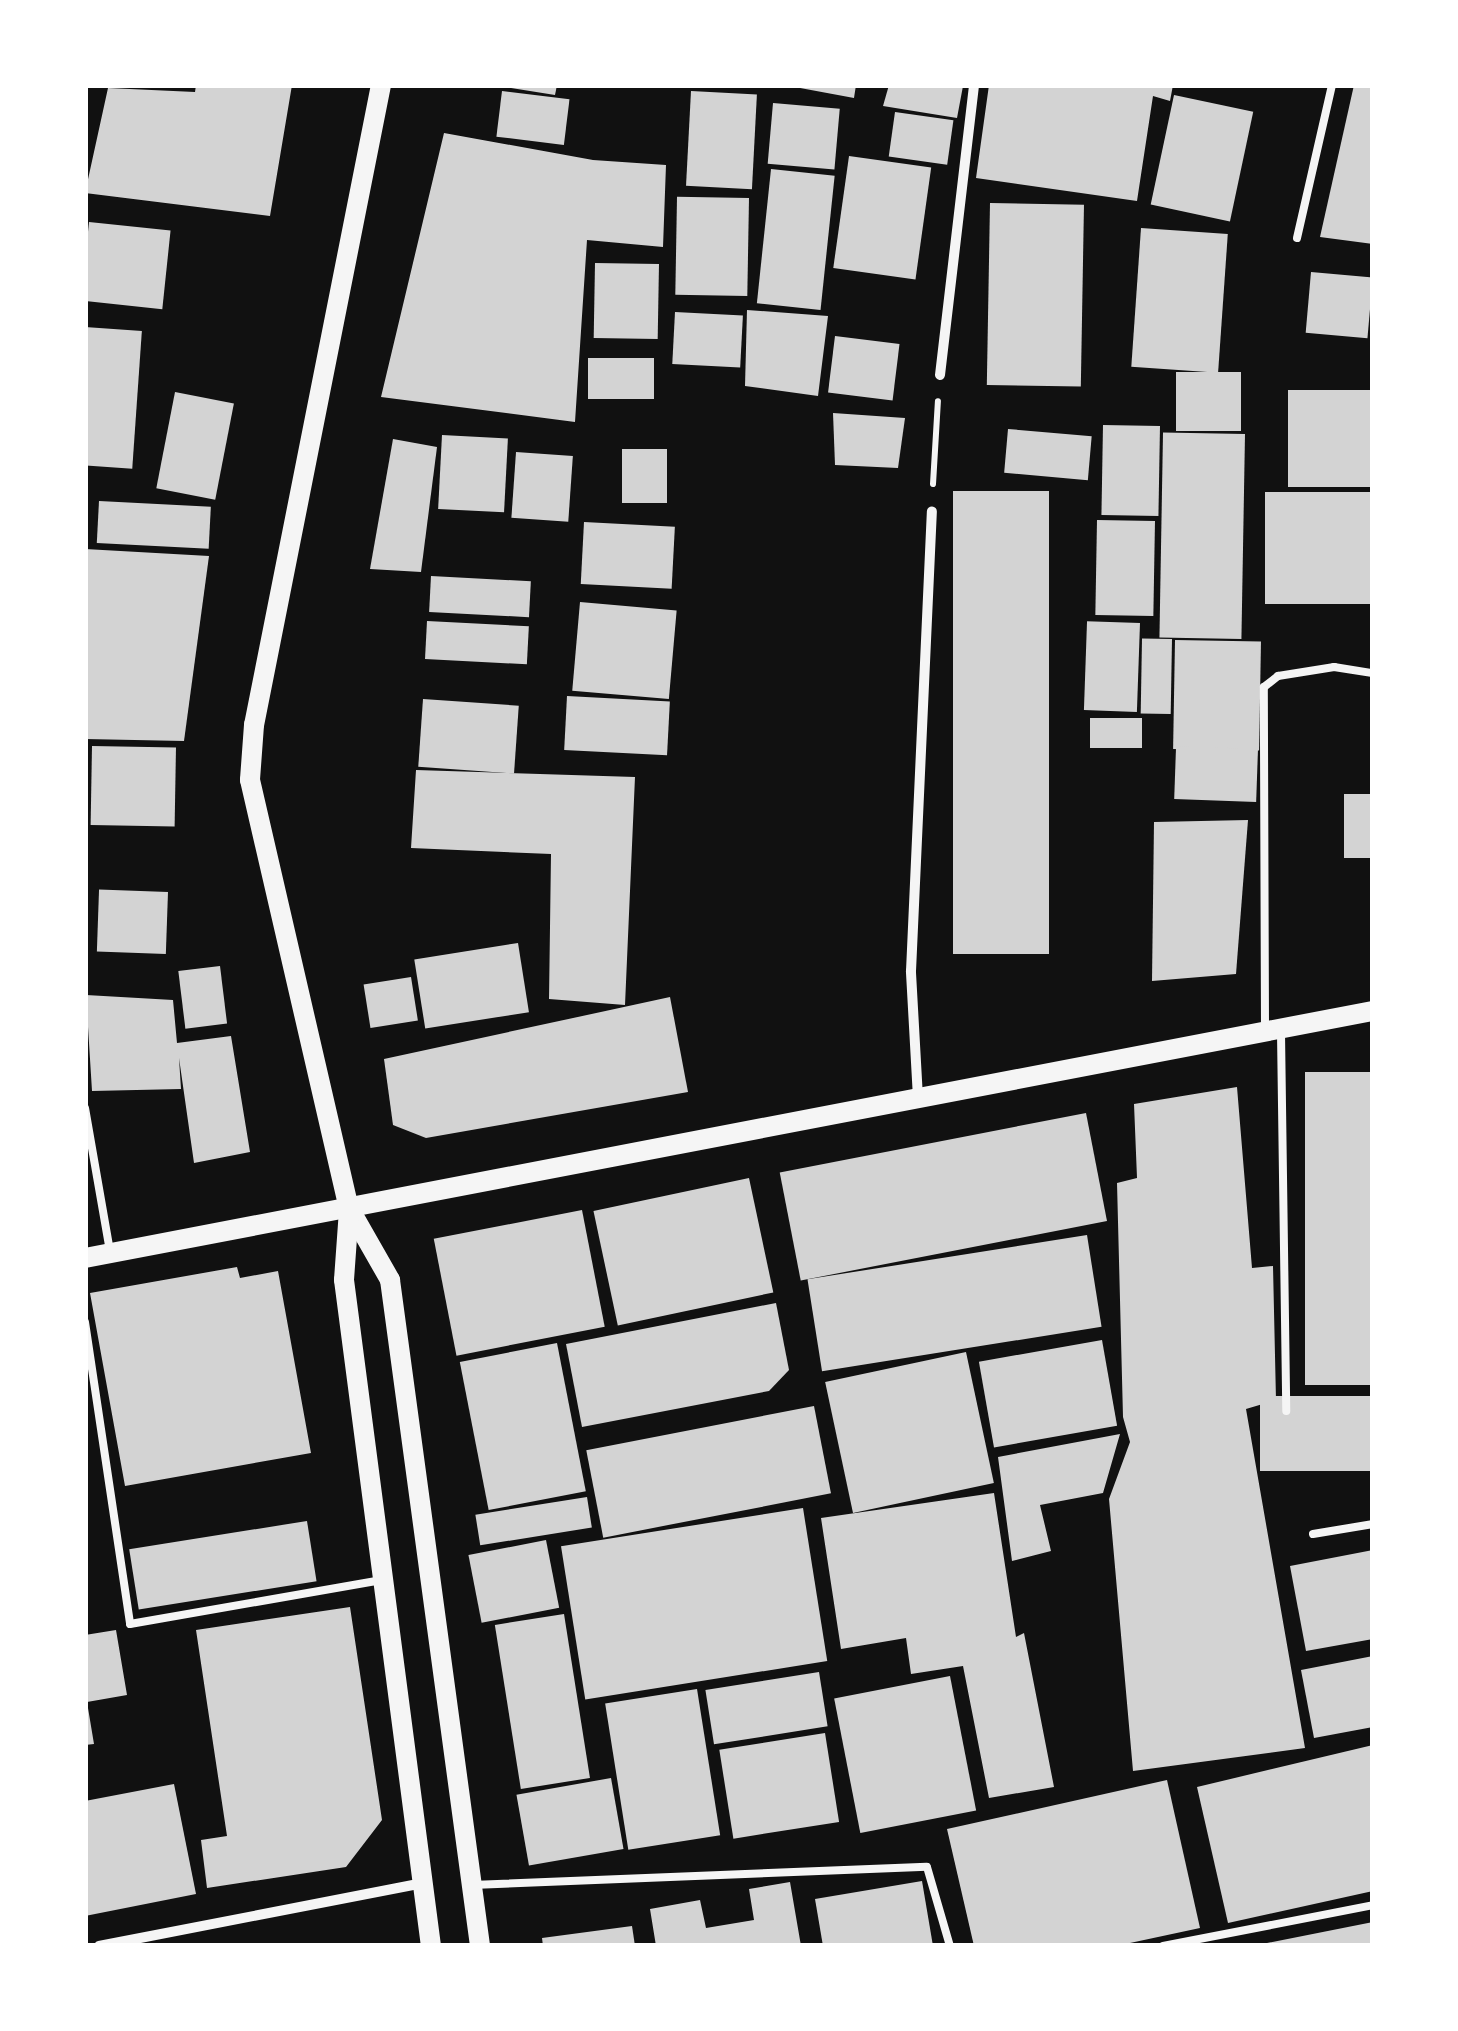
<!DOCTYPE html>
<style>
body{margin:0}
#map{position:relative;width:1458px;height:2031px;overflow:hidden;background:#111;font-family:"Roboto Condensed",sans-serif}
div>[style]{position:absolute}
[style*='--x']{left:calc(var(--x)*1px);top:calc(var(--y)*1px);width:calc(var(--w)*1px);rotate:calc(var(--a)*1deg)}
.building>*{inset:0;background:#d3d3d3;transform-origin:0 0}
.path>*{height:6px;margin:-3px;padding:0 3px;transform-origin:3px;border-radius:3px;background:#f5f5f5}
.service>*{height:8px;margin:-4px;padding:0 4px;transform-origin:4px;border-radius:4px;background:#f5f5f5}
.minor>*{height:10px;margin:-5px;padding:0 5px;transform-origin:5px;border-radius:5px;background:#f5f5f5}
.secondary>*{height:20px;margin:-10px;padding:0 10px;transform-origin:10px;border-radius:10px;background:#f5f5f5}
span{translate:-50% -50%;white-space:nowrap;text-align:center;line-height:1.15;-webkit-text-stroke:8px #fff;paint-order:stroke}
.frame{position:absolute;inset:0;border:88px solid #fff;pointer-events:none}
</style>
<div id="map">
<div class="building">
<div style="clip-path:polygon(196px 85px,292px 85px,270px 216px,85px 193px,108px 88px,195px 92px)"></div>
<div style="clip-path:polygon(493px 85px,557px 85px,555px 95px)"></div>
<div style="clip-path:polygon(784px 85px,856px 85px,854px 98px)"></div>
<div style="clip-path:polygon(889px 85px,963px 86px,957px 118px,883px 106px)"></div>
<div style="clip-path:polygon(989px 85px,1173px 85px,1170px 101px,1153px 96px,1137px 201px,976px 178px)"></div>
<div style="clip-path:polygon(1354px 85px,1373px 85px,1373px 244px,1320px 237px)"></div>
<div style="left:502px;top:91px;width:68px;height:46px;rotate:7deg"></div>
<div style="left:691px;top:91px;width:66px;height:95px;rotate:3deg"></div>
<div style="left:1174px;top:95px;width:81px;height:112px;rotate:12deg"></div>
<div style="left:773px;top:103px;width:67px;height:61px;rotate:5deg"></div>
<div style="left:895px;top:112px;width:59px;height:45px;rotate:8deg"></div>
<div style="clip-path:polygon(444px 133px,593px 160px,666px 165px,663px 247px,587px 240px,575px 422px,381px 397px)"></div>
<div style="left:849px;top:156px;width:83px;height:113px;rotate:8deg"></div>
<div style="left:771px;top:169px;width:64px;height:135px;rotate:6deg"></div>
<div style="left:749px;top:198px;width:98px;height:72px;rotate:91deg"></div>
<div style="left:990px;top:203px;width:94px;height:182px;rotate:1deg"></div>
<div style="left:89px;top:222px;width:82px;height:79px;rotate:6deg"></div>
<div style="left:1141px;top:228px;width:87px;height:139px;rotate:4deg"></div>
<div style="left:595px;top:263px;width:64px;height:75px;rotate:1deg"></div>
<div style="left:1311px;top:272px;width:62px;height:61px;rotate:5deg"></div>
<div style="clip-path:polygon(747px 310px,828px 316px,818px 396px,745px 386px)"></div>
<div style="left:675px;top:312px;width:68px;height:52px;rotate:3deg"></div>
<div style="left:85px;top:327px;width:57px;height:138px;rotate:4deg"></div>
<div style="left:835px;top:336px;width:65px;height:57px;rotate:7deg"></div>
<div style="left:588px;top:358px;width:66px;height:41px"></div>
<div style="left:1176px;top:372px;width:65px;height:59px"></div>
<div style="left:1373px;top:390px;width:97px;height:85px;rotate:90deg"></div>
<div style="left:175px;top:392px;width:60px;height:98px;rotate:11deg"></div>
<div style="clip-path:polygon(833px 413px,905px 418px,898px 468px,835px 465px)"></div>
<div style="left:1103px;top:425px;width:57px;height:90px;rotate:1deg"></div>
<div style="left:1008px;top:429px;width:84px;height:44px;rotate:5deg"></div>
<div style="left:1245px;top:434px;width:205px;height:82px;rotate:91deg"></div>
<div style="left:442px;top:435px;width:66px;height:74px;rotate:3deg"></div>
<div style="clip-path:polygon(393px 439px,437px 447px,421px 572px,370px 569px)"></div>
<div style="left:622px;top:449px;width:45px;height:54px"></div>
<div style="left:516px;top:452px;width:57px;height:66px;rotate:4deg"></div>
<div style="left:953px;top:491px;width:96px;height:463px"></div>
<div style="left:1265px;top:492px;width:108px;height:112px"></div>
<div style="left:99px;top:501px;width:112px;height:42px;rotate:3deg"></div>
<div style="left:1097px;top:520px;width:58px;height:95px;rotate:1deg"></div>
<div style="left:584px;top:522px;width:91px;height:62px;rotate:3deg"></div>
<div style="clip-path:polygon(85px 549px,209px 556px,184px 741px,85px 739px)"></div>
<div style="left:431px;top:576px;width:100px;height:36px;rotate:3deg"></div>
<div style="left:580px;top:602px;width:97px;height:89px;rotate:5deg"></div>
<div style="left:427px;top:621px;width:102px;height:38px;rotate:3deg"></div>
<div style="left:1140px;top:623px;width:89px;height:53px;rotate:92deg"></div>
<div style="left:1172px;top:639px;width:75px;height:30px;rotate:91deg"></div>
<div style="left:1175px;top:640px;width:86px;height:109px;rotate:1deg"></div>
<div style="left:567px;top:696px;width:103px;height:54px;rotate:3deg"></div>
<div style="left:423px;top:699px;width:96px;height:68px;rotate:4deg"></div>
<div style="left:1090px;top:718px;width:52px;height:30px"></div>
<div style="left:92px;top:746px;width:84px;height:79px;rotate:1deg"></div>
<div style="left:1258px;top:749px;width:53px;height:82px;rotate:92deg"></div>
<div style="clip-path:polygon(416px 770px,635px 777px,625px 1005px,549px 999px,551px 854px,411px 848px)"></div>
<div style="left:1373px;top:794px;width:64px;height:29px;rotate:90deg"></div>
<div style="clip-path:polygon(1248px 820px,1236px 974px,1152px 981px,1154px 822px)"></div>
<div style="left:168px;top:892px;width:62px;height:69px;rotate:92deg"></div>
<div style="left:518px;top:943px;width:70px;height:105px;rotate:81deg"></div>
<div style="left:220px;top:966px;width:58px;height:42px;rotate:83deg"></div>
<div style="left:411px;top:977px;width:44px;height:48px;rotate:81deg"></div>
<div style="clip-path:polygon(86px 995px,173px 1000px,177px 1043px,231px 1036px,250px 1152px,194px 1163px,179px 1058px,181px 1089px,92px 1091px)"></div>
<div style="clip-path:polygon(670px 997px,688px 1092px,426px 1138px,393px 1125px,384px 1059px)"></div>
<div style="left:1373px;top:1072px;width:313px;height:68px;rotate:90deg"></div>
<div style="clip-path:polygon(1237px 1087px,1252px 1268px,1273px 1266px,1276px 1400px,1246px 1409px,1305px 1748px,1133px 1771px,1109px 1499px,1130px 1442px,1123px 1417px,1117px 1183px,1137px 1178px,1134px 1104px)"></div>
<div style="left:1086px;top:1113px;width:110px;height:312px;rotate:79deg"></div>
<div style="left:749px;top:1178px;width:117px;height:159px;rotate:78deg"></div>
<div style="left:582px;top:1210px;width:119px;height:151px;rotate:79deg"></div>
<div style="left:1087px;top:1235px;width:93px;height:283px;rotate:81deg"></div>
<div style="clip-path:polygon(237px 1267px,240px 1278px,278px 1271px,311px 1453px,125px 1486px,90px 1293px)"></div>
<div style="clip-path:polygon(776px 1303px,789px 1370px,769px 1391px,582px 1427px,566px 1344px)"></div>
<div style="left:1102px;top:1340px;width:87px;height:125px;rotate:80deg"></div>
<div style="left:557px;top:1343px;width:151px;height:99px;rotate:79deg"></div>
<div style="left:966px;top:1352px;width:134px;height:144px;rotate:78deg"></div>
<div style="left:1373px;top:1396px;width:75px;height:113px;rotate:90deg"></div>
<div style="left:814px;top:1406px;width:89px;height:232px;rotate:79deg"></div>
<div style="clip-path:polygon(1120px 1434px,1103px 1493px,1040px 1505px,1051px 1551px,1012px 1561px,998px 1457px)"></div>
<div style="clip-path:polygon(994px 1493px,1016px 1637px,1024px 1633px,1054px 1787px,989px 1798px,963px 1666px,911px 1674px,906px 1638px,841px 1649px,821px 1518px)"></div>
<div style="left:587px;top:1497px;width:31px;height:113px;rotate:81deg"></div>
<div style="left:803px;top:1508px;width:155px;height:245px;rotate:81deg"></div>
<div style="left:307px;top:1521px;width:61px;height:180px;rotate:81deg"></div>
<div style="left:546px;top:1540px;width:69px;height:79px;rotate:79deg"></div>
<div style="clip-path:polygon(1373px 1550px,1373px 1639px,1306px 1651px,1290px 1566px)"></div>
<div style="clip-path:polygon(350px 1607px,382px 1820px,346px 1867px,207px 1888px,201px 1840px,227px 1836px,196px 1630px)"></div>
<div style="left:564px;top:1614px;width:166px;height:70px;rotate:81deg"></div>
<div style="clip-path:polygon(116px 1630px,127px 1695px,87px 1702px,94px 1744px,85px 1745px,85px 1635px)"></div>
<div style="clip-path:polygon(1373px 1656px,1373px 1727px,1314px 1738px,1301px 1670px)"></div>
<div style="left:819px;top:1672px;width:55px;height:115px;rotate:81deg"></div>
<div style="left:950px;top:1676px;width:137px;height:118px;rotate:79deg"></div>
<div style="left:697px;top:1689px;width:148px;height:93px;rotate:81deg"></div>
<div style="left:825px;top:1733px;width:90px;height:107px;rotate:81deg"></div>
<div style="clip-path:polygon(1373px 1745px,1373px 1891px,1228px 1923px,1197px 1787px)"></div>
<div style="left:611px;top:1778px;width:72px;height:96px;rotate:80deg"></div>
<div style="clip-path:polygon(1167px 1780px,1200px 1928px,1116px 1946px,974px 1946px,947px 1829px)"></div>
<div style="clip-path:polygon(174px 1784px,196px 1894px,85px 1916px,85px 1801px)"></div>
<div style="clip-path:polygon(922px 1881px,933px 1946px,823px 1946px,815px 1899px)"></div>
<div style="clip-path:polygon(790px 1882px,801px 1946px,656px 1946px,650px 1909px,700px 1900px,706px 1928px,754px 1920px,749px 1889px)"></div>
<div style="clip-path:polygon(1373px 1922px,1373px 1946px,1262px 1946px,1262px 1944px)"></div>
<div style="clip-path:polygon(632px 1926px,635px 1946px,543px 1946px,542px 1938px)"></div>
</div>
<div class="path">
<div style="--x:933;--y:484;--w:83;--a:-86.6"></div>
</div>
<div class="service">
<div style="--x:1297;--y:238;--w:157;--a:-77.1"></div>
<div style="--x:1265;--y:1028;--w:341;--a:-90.2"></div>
<div style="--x:1264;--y:687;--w:18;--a:-38"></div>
<div style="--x:1278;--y:676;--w:57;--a:-9.1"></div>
<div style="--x:1334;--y:667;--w:39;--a:9"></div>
<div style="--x:1281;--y:1033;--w:378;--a:89.2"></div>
<div style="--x:85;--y:1108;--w:145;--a:80.1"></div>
<div style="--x:85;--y:1322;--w:305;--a:81.5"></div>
<div style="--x:130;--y:1624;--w:257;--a:-9.9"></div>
<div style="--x:1313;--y:1534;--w:61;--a:-9.5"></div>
<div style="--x:472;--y:1885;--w:455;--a:-2.3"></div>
<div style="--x:927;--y:1867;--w:82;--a:73.8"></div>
<div style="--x:1163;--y:1946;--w:214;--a:-11"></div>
</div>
<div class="minor">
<div style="--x:940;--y:375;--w:292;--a:-83.3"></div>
<div style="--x:918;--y:1098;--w:127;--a:-93.2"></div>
<div style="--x:911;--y:971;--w:460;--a:-87.4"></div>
<div style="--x:99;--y:1946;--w:329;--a:-11"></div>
</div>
<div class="secondary">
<div style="--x:381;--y:85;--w:652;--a:101.22"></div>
<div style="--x:254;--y:725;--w:55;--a:94.2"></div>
<div style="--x:250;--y:780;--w:439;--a:77"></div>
<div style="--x:349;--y:1208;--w:83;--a:60.3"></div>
<div style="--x:390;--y:1280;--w:672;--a:82.3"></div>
<div style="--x:349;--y:1210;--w:70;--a:94.1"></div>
<div style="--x:344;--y:1280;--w:672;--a:82.56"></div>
<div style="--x:85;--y:1258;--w:1311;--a:-10.86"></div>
</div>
<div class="frame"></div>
</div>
